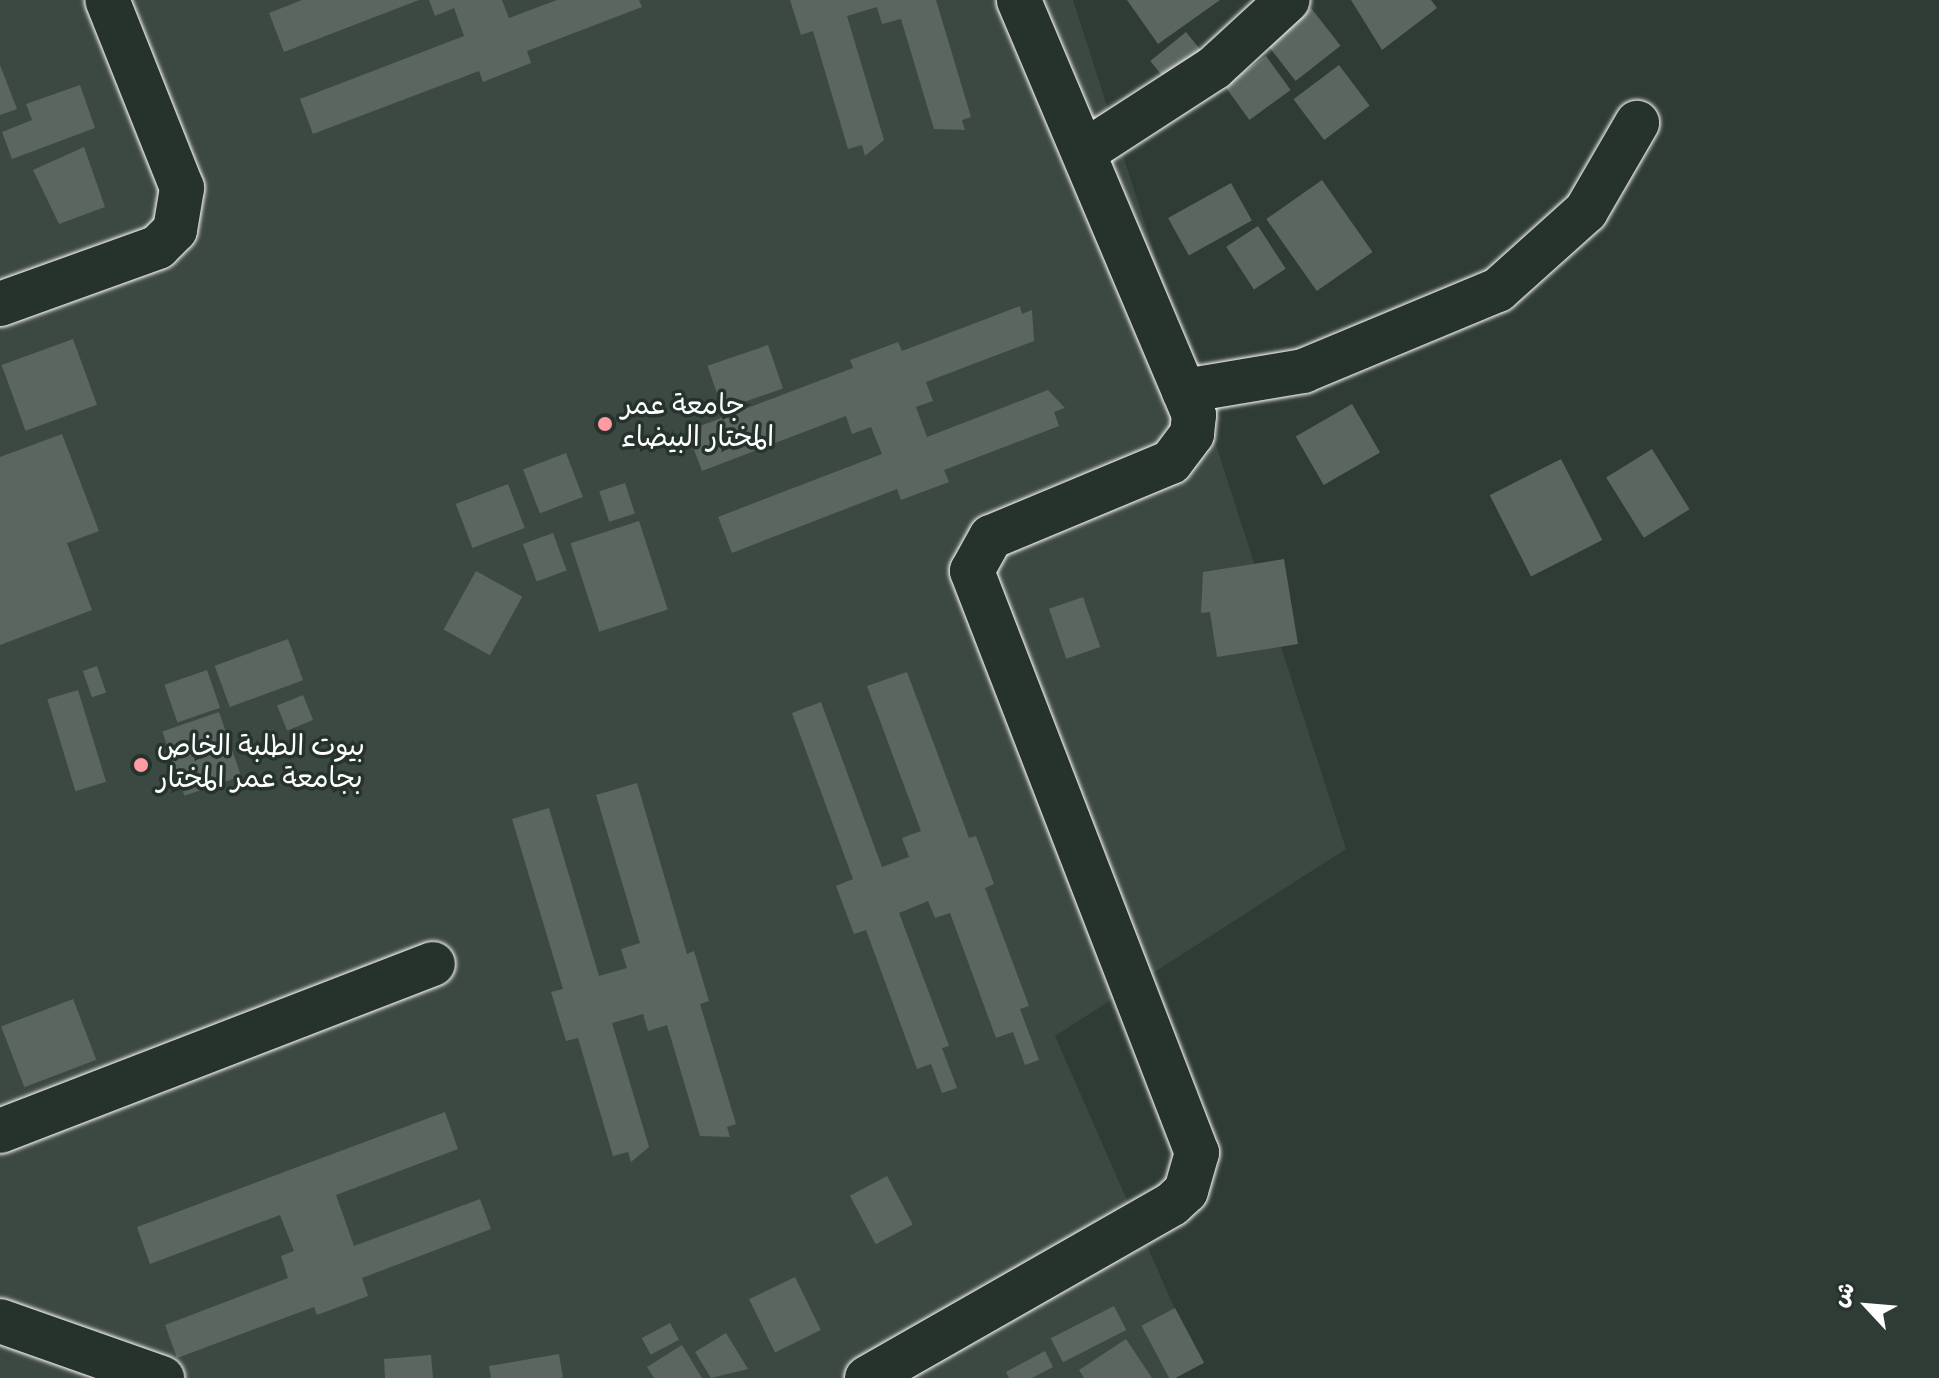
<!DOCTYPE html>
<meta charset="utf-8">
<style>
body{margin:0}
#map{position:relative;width:1939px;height:1378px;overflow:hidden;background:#2f3b35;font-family:"Indie Flower","Playpen Sans Arabic",sans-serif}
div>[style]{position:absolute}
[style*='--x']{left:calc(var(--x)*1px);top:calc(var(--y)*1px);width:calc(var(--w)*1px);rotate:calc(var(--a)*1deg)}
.built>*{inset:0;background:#3c4842}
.building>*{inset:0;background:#5b6661;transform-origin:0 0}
.roads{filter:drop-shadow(0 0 2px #fff) drop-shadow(0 0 2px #fff)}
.minor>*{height:44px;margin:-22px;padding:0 22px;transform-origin:22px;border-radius:22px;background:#26332d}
.dots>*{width:22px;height:22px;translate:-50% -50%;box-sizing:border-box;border:4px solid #26332d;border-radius:50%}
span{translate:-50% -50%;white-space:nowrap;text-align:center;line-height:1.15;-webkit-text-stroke:7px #26332d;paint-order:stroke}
.poi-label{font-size:28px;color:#fff}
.left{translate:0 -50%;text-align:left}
.north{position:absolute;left:1827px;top:1266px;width:80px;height:80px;-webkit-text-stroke:6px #26332d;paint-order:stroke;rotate:296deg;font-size:22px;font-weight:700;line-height:32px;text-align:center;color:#fff}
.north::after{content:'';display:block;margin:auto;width:28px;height:36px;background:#fff;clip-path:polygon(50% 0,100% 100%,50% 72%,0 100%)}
</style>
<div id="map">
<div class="built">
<div style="clip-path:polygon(0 0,1073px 0,1346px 849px,1055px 1036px,1184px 1330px,1176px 1378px,0 1378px)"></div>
</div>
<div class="building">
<div style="clip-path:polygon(302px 0,419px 0,284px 52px,269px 13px)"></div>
<div style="clip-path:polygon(429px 0,502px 0,509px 18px,557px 0,639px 0,642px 7px,527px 51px,531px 63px,483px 82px,479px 71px,313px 134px,300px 99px,464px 36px,454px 8px,435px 16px)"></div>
<div style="clip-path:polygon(790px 0,936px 0,971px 117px,962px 120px,965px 130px,934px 129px,901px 19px,882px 24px,877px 7px,847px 16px,884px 140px,865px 156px,862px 145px,848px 149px,813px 31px,801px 35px)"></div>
<div style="clip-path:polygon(1127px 0,1220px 0,1158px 44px)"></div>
<div style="clip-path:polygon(1351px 0,1431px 0,1437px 8px,1382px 50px)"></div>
<div style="left:1311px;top:8px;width:48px;height:57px;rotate:52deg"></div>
<div style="left:1186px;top:32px;width:26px;height:46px;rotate:51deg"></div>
<div style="left:1266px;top:56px;width:42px;height:51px;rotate:54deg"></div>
<div style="clip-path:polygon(0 65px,17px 109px,0 115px)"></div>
<div style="left:1339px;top:65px;width:51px;height:57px;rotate:53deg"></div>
<div style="clip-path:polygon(80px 85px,95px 128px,12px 159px,2px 132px,32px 120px,26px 104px)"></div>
<div style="clip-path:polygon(84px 147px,105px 207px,59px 224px,33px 170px)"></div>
<div style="left:1322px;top:180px;width:88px;height:68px;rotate:55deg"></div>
<div style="left:1231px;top:183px;width:43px;height:72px;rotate:61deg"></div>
<div style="left:1258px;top:226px;width:51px;height:38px;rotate:57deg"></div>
<div style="clip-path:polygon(1020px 306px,1022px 314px,1032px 310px,1034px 341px,926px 382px,933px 401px,916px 407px,927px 437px,1048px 390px,1065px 408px,1054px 412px,1059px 426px,944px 470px,949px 482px,901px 500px,897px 489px,732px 553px,718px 517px,882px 454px,871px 427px,852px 434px,846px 416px,702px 471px,687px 431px,853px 368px,850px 360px,898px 342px,902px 351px)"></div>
<div style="left:73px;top:339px;width:70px;height:76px;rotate:70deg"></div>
<div style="left:768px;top:345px;width:46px;height:64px;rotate:71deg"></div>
<div style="left:1352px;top:404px;width:56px;height:65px;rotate:60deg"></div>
<div style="clip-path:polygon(62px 434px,99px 531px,67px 543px,92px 610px,0 645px,0 457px)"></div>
<div style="left:1652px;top:449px;width:71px;height:54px;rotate:58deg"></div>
<div style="left:566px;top:453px;width:47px;height:46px;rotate:69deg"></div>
<div style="left:1561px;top:459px;width:91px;height:80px;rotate:63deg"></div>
<div style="left:625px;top:483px;width:32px;height:27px;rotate:72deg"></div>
<div style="left:508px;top:484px;width:47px;height:56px;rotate:69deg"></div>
<div style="left:639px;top:521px;width:93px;height:72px;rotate:72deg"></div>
<div style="left:553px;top:533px;width:40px;height:32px;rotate:70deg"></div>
<div style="clip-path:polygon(1284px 559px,1298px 644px,1217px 657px,1210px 612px,1201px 613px,1203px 572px)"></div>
<div style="left:476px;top:571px;width:53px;height:67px;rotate:29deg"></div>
<div style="left:1083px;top:597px;width:53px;height:36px;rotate:71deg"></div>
<div style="left:288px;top:639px;width:44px;height:78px;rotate:70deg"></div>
<div style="left:97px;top:666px;width:28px;height:15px;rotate:71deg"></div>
<div style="left:207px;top:670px;width:40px;height:45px;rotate:71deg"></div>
<div style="clip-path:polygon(907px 672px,969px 838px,976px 836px,994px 884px,985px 888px,1029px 1006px,1020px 1009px,1039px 1060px,1025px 1065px,1013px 1032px,996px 1038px,950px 913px,935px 918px,928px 901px,899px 913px,949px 1046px,942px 1048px,957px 1088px,942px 1093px,931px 1064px,917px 1069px,866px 930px,854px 934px,836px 886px,853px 879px,792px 713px,821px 702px,882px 867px,909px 857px,902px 838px,921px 831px,867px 686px)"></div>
<div style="left:78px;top:690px;width:96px;height:32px;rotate:73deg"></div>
<div style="left:303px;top:695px;width:27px;height:28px;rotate:68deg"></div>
<div style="left:219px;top:712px;width:68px;height:60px;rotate:71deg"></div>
<div style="clip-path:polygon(637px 783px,687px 954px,694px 951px,709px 1001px,700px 1004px,736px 1124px,727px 1127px,730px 1137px,700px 1136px,667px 1025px,648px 1031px,643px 1014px,612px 1023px,649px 1147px,631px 1162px,628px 1152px,613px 1156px,578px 1038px,566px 1041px,551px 992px,563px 989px,512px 819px,549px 808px,599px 976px,627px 968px,621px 949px,640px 943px,596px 795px)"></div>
<div style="left:73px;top:999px;width:65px;height:77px;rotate:69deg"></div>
<div style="clip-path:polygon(445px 1112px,458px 1149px,336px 1195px,354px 1246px,480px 1199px,491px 1229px,362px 1278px,368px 1296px,317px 1315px,314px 1307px,177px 1358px,165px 1325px,288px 1278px,281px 1256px,294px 1251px,280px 1215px,150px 1264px,137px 1227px)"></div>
<div style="left:887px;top:1176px;width:55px;height:42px;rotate:62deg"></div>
<div style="left:795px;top:1277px;width:59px;height:51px;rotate:64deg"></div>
<div style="left:1114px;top:1306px;width:27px;height:71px;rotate:63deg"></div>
<div style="left:1175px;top:1308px;width:62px;height:38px;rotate:62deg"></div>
<div style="left:670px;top:1323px;width:19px;height:32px;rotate:62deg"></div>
<div style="clip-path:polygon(726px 1333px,748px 1369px,711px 1378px,695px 1352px)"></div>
<div style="clip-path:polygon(1126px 1339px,1152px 1378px,1084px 1378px,1079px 1370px)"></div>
<div style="clip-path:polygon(682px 1345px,702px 1378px,654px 1378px,647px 1367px)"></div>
<div style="clip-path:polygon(1045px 1351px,1053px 1367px,1032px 1378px,1009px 1378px,1006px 1372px)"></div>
<div style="clip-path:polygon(559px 1354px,563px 1378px,491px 1378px,489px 1366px)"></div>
<div style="clip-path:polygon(431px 1355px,433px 1378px,385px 1378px,384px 1359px)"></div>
</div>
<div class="roads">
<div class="minor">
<div style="--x:1084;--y:152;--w:155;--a:-32.9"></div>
<div style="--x:1214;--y:68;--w:100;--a:-42.6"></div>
<div style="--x:0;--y:304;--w:168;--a:-19.8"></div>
<div style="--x:158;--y:247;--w:24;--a:-45"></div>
<div style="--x:175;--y:230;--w:43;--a:-80.5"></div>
<div style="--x:182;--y:188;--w:202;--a:-111.7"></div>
<div style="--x:1184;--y:391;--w:121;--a:-9.5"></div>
<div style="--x:1303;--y:371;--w:211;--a:-22.6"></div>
<div style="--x:1498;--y:290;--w:118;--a:-41.9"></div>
<div style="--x:1586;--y:211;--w:102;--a:-59.9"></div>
<div style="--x:0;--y:1131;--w:464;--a:-21.1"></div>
<div style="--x:0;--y:1321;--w:172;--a:19.4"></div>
<div style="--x:867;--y:1378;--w:351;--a:-29.7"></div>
<div style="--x:1172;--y:1204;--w:19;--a:-43"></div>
<div style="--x:1186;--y:1191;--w:40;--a:-74"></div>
<div style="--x:1197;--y:1153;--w:624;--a:-111.14"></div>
<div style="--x:972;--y:571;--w:39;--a:-61"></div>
<div style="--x:991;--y:537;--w:195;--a:-22.6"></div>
<div style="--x:1171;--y:462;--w:35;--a:-53"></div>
<div style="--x:1192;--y:434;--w:19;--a:-84"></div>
<div style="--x:1194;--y:415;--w:450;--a:-112.9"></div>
</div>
</div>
<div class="dots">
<div style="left:605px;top:424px;background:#ff9aa2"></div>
<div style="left:141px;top:765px;background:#ff9aa2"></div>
</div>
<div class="poi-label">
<span class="left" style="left:621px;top:424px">جامعة عمر<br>المختار البيضاء</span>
<span class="left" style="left:157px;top:765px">بيوت الطلبة الخاص<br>بجامعة عمر المختار</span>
</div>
<div class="north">ش</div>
</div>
